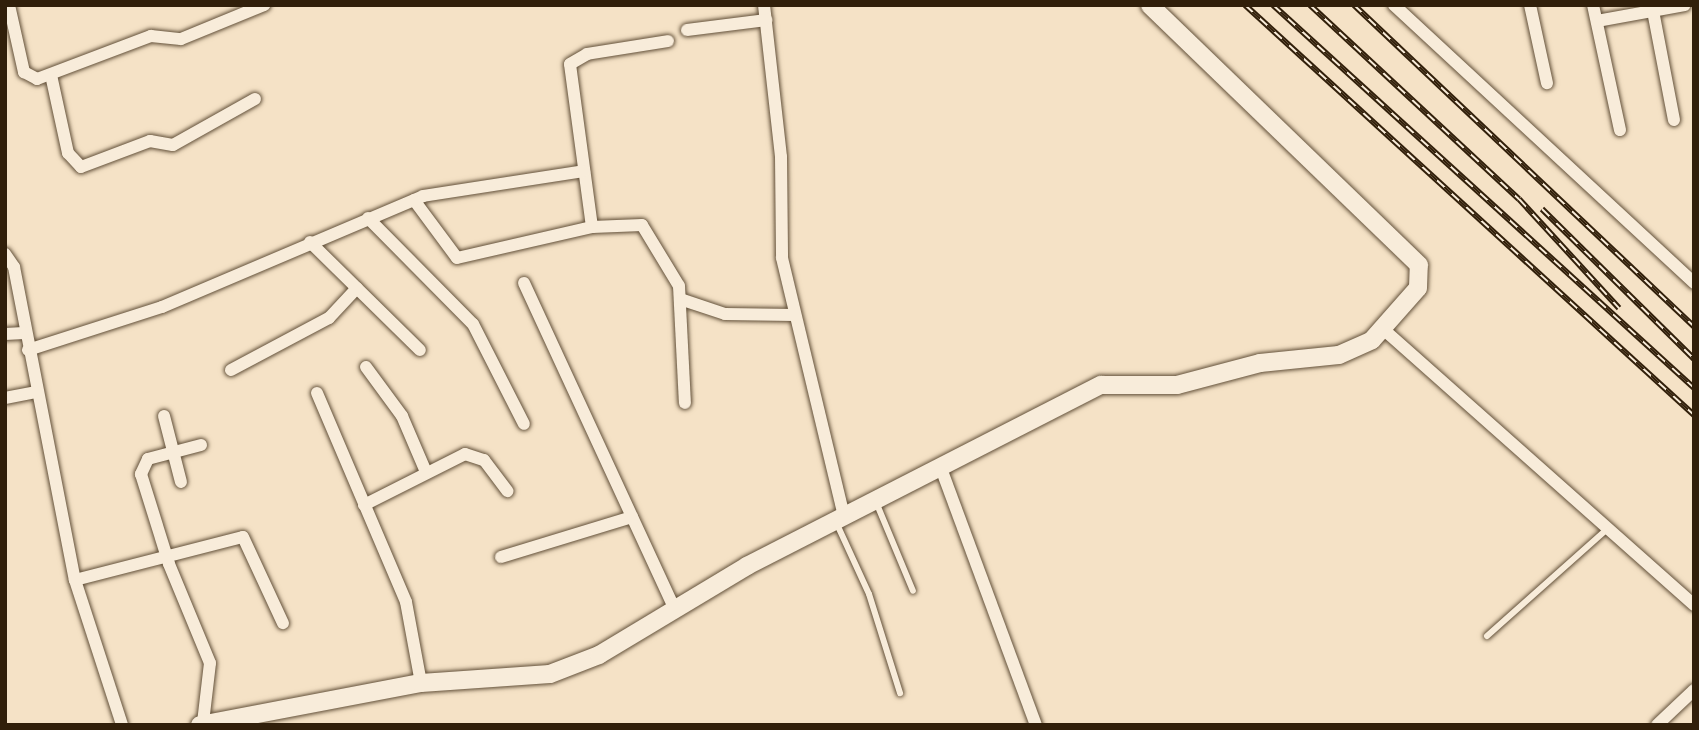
<!DOCTYPE html>
<style>
body{margin:0}
#map{position:relative;width:1699px;height:730px;overflow:hidden;background:#f5e2c6;font-family:"IM FELL Double Pica",serif}
div>[style]{position:absolute}
[style*='--x']{left:calc(var(--x)*1px);top:calc(var(--y)*1px);width:calc(var(--w)*1px);rotate:calc(var(--a)*1deg)}
.roads{filter:drop-shadow(0 0 2px #625039) drop-shadow(0 0 2px #625039)}
.lane>*{height:6px;margin:-3px;padding:0 3px;transform-origin:3px;border-radius:3px;background:#f8ecda}
.street>*{height:12px;margin:-6px;padding:0 6px;transform-origin:6px;border-radius:6px;background:#f8ecda}
.secondary>*{height:18px;margin:-9px;padding:0 9px;transform-origin:9px;border-radius:9px;background:#f8ecda}
.rail>*{height:6px;margin-top:-3px;transform-origin:0;background:repeating-linear-gradient(90deg,#f8ecda 0 10px,#311f0a 0 20px);box-sizing:border-box;border-block:2px solid #311f0a}
span{translate:-50% -50%;white-space:nowrap;text-align:center;line-height:1.15;-webkit-text-stroke:5px #f8ecda;paint-order:stroke}
.frame{position:absolute;inset:0;border:7px solid #311f0a;pointer-events:none}
</style>
<div id="map">
<div class="roads">
<div class="lane">
<div style="--x:876;--y:502;--w:96;--a:67.4"></div>
<div style="--x:836;--y:522;--w:79;--a:65.4"></div>
<div style="--x:869;--y:594;--w:104;--a:72.6"></div>
<div style="--x:1487;--y:636;--w:161;--a:-41.7"></div>
</div>
<div class="street">
<div style="--x:9;--y:5;--w:69;--a:77.4"></div>
<div style="--x:24;--y:72;--w:15;--a:28"></div>
<div style="--x:37;--y:79;--w:122;--a:-20.7"></div>
<div style="--x:151;--y:36;--w:30;--a:6"></div>
<div style="--x:181;--y:39;--w:90;--a:-22.3"></div>
<div style="--x:764;--y:5;--w:153;--a:83.6"></div>
<div style="--x:781;--y:157;--w:101;--a:89.4"></div>
<div style="--x:782;--y:258;--w:266;--a:76.5"></div>
<div style="--x:1394;--y:5;--w:409;--a:42.8"></div>
<div style="--x:1530;--y:5;--w:80;--a:77.7"></div>
<div style="--x:1593;--y:5;--w:128;--a:77.8"></div>
<div style="--x:1653;--y:11;--w:111;--a:79.1"></div>
<div style="--x:1597;--y:21;--w:89;--a:-10.3"></div>
<div style="--x:687;--y:30;--w:80;--a:-7.2"></div>
<div style="--x:51;--y:75;--w:80;--a:77.7"></div>
<div style="--x:68;--y:153;--w:19;--a:47"></div>
<div style="--x:81;--y:167;--w:74;--a:-20.6"></div>
<div style="--x:150;--y:141;--w:23;--a:10"></div>
<div style="--x:173;--y:145;--w:94;--a:-29.3"></div>
<div style="--x:414;--y:200;--w:72;--a:53.4"></div>
<div style="--x:457;--y:258;--w:139;--a:-12.9"></div>
<div style="--x:592;--y:227;--w:50;--a:-2.3"></div>
<div style="--x:642;--y:225;--w:71;--a:58.8"></div>
<div style="--x:679;--y:286;--w:117;--a:87.1"></div>
<div style="--x:368;--y:218;--w:149;--a:45.3"></div>
<div style="--x:473;--y:324;--w:112;--a:63"></div>
<div style="--x:592;--y:227;--w:164;--a:-97.7"></div>
<div style="--x:570;--y:64;--w:20;--a:-30"></div>
<div style="--x:587;--y:54;--w:82;--a:-9.1"></div>
<div style="--x:310;--y:242;--w:154;--a:44.5"></div>
<div style="--x:5;--y:254;--w:16;--a:55"></div>
<div style="--x:14;--y:267;--w:319;--a:79"></div>
<div style="--x:75;--y:580;--w:152;--a:72"></div>
<div style="--x:524;--y:283;--w:357;--a:65.2"></div>
<div style="--x:680;--y:299;--w:47;--a:18.4"></div>
<div style="--x:725;--y:314;--w:69;--a:0.8"></div>
<div style="--x:1382;--y:328;--w:417;--a:41.6"></div>
<div style="--x:5;--y:334;--w:19;--a:-3"></div>
<div style="--x:28;--y:350;--w:141;--a:-17.8"></div>
<div style="--x:162;--y:307;--w:284;--a:-23"></div>
<div style="--x:423;--y:196;--w:163;--a:-8.8"></div>
<div style="--x:366;--y:367;--w:61;--a:53.7"></div>
<div style="--x:402;--y:416;--w:61;--a:66.8"></div>
<div style="--x:231;--y:370;--w:111;--a:-28"></div>
<div style="--x:329;--y:318;--w:41;--a:-47"></div>
<div style="--x:317;--y:393;--w:227;--a:66.9"></div>
<div style="--x:406;--y:602;--w:82;--a:79.5"></div>
<div style="--x:5;--y:398;--w:31;--a:-11"></div>
<div style="--x:164;--y:416;--w:68;--a:75.6"></div>
<div style="--x:201;--y:445;--w:55;--a:165.2"></div>
<div style="--x:148;--y:459;--w:17;--a:115"></div>
<div style="--x:141;--y:474;--w:94;--a:72.7"></div>
<div style="--x:169;--y:564;--w:107;--a:67.5"></div>
<div style="--x:210;--y:663;--w:60;--a:96.7"></div>
<div style="--x:942;--y:471;--w:271;--a:69.7"></div>
<div style="--x:364;--y:505;--w:113;--a:-26.8"></div>
<div style="--x:465;--y:454;--w:20;--a:18"></div>
<div style="--x:484;--y:460;--w:39;--a:53"></div>
<div style="--x:501;--y:557;--w:137;--a:-17"></div>
<div style="--x:75;--y:580;--w:173;--a:-14.4"></div>
<div style="--x:243;--y:537;--w:95;--a:65.1"></div>
<div style="--x:1657;--y:725;--w:51;--a:-43.4"></div>
</div>
<div class="secondary">
<div style="--x:200;--y:725;--w:225;--a:-10.8"></div>
<div style="--x:421;--y:683;--w:129;--a:-4"></div>
<div style="--x:550;--y:674;--w:53;--a:-21.2"></div>
<div style="--x:599;--y:655;--w:173;--a:-31"></div>
<div style="--x:747;--y:566;--w:398;--a:-27.1"></div>
<div style="--x:1101;--y:385;--w:76;--a:0"></div>
<div style="--x:1177;--y:385;--w:86;--a:-14.8"></div>
<div style="--x:1260;--y:363;--w:79;--a:-5.8"></div>
<div style="--x:1339;--y:355;--w:36;--a:-24"></div>
<div style="--x:1372;--y:340;--w:69;--a:-48.5"></div>
<div style="--x:1418;--y:288;--w:23;--a:-88"></div>
<div style="--x:1419;--y:265;--w:374;--a:-136"></div>
</div>
</div>
<div class="rail">
<div style="--x:1245;--y:5;--w:608;--a:42.4"></div>
<div style="--x:1273;--y:5;--w:569;--a:42.29"></div>
<div style="--x:1310;--y:5;--w:285;--a:42.9"></div>
<div style="--x:1519;--y:199;--w:148;--a:47.5"></div>
<div style="--x:1354;--y:5;--w:468;--a:43.4"></div>
<div style="--x:1542;--y:209;--w:214;--a:44.6"></div>
</div>
<div class="frame"></div>
</div>
